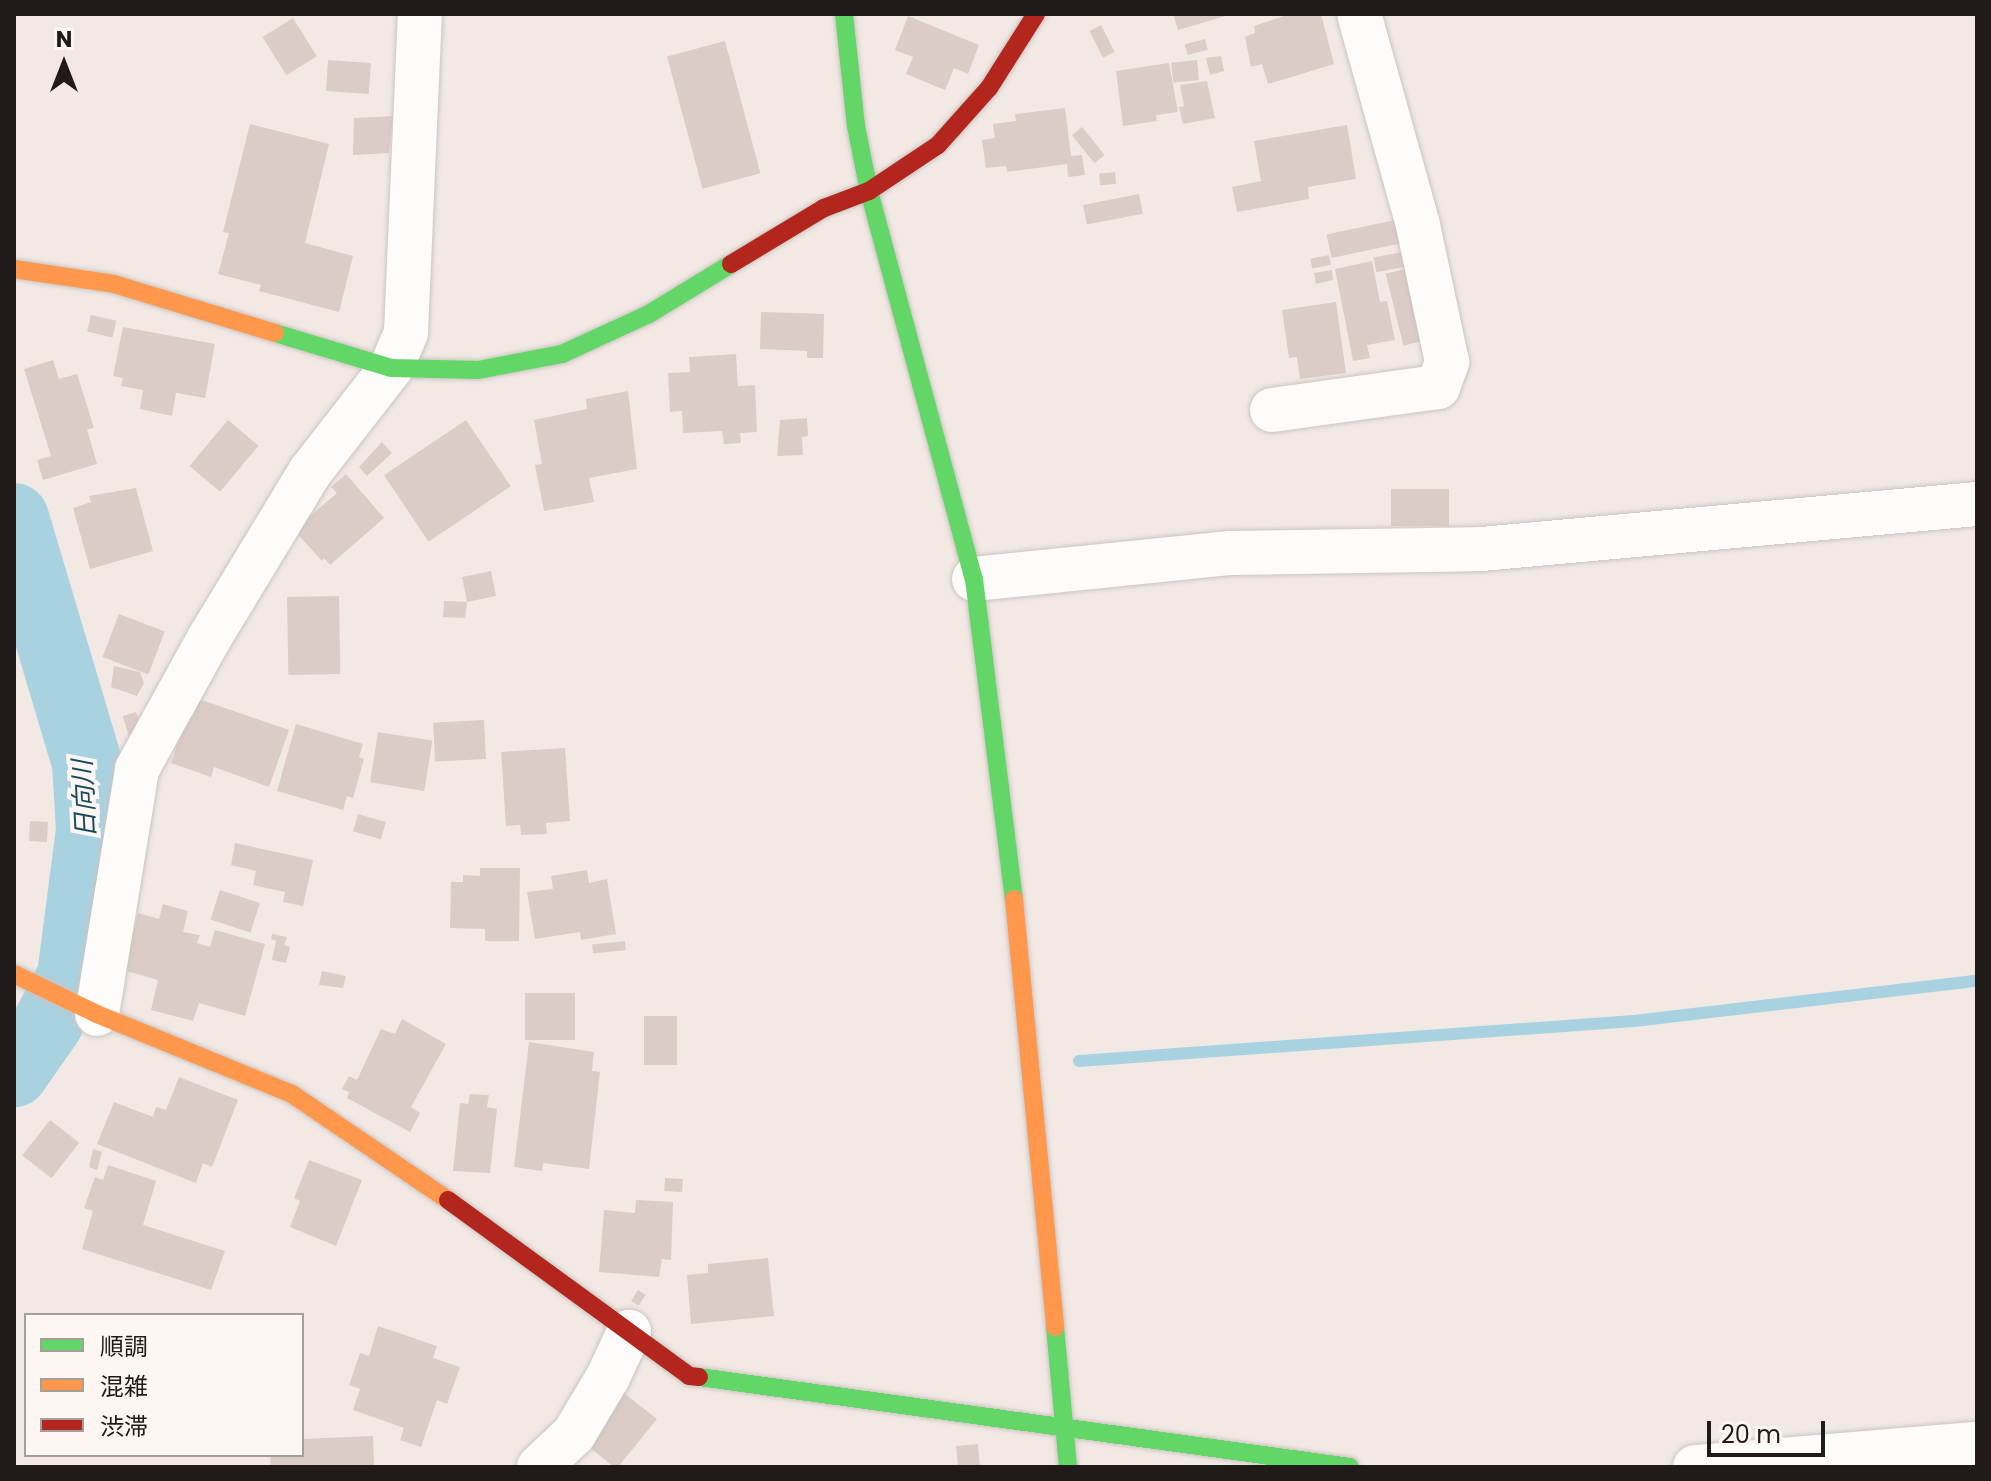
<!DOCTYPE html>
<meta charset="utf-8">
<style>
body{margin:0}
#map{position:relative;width:1991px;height:1481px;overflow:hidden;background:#f2e9e5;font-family:Poppins,"Noto Sans JP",sans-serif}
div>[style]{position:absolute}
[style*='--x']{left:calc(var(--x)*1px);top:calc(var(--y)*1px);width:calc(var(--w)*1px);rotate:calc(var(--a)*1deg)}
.stream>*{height:12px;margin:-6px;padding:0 6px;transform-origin:6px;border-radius:6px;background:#a9d2e1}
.river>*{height:70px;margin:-35px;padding:0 35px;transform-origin:35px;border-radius:35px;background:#a9d2e1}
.building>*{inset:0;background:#dbccc6;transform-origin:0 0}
.roads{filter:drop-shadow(0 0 2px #cbc4c0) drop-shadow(0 0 2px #cbc4c0)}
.street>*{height:44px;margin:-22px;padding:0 22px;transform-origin:22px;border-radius:22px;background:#fdfcfb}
.fast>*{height:18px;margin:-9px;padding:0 9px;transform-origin:9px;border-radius:9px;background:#63d668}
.slow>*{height:18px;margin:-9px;padding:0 9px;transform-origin:9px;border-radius:9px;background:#ff974d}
.jam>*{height:18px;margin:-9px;padding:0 9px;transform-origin:9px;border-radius:9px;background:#b3261e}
span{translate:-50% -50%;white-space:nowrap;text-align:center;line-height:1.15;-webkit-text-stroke:8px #fdf6f3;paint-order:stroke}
.water-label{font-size:26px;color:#174b5c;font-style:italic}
.frame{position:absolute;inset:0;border:16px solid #201a18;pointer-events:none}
.legend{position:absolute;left:24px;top:1313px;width:280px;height:144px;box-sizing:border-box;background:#fdf6f3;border:2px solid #a59e9b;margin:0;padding:10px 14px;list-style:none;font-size:24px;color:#201a18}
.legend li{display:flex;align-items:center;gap:16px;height:40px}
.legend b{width:40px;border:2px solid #a59e9b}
.north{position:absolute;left:24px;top:24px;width:80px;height:80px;-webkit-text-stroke:6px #fdf6f3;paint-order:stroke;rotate:0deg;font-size:22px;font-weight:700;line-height:32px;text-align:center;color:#201a18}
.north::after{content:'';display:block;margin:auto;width:28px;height:36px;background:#201a18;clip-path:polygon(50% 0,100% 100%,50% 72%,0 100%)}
.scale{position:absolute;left:1707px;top:1421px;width:118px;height:36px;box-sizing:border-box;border:4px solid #201a18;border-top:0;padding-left:10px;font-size:24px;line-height:28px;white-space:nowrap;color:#201a18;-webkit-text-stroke:6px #fdf6f3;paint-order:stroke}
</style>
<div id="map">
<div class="stream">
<div style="--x:1079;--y:1061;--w:556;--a:-4.12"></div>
<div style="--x:1634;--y:1021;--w:345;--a:-6.7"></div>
</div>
<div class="river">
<div style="--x:14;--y:518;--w:256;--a:73.4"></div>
<div style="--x:87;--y:763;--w:67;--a:86.6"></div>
<div style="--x:91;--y:830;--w:147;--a:97.4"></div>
<div style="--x:72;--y:976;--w:53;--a:117.1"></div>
<div style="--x:48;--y:1023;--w:60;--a:124.8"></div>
</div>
<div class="building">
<div style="clip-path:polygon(1173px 14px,1229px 14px,1229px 15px,1178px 30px)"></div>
<div style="clip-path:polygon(1290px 14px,1321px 14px,1334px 64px,1268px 84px,1262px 64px,1251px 67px,1245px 37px,1255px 33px,1254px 26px)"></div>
<div style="clip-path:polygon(908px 16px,979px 45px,968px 74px,954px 68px,945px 90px,906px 74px,913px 57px,895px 50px)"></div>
<div style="left:293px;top:18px;width:45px;height:36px;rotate:58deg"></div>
<div style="left:1101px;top:25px;width:30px;height:13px;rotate:63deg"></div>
<div style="left:1205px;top:39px;width:11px;height:21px;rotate:75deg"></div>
<div style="left:725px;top:41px;width:137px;height:60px;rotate:75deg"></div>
<div style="clip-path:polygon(1221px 56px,1224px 71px,1210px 75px,1206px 58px)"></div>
<div style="left:328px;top:60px;width:43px;height:31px;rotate:4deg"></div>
<div style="left:1197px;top:60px;width:20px;height:26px;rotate:84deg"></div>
<div style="clip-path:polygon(1169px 63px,1178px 112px,1156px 115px,1157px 121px,1123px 126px,1116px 71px)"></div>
<div style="clip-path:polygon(1207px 81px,1215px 118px,1183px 124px,1179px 107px,1184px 106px,1180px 85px)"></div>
<div style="clip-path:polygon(1065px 108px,1071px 156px,1082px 155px,1085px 175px,1068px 177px,1067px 164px,1007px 172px,1006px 166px,986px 168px,982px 140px,995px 138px,993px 124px,1016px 121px,1015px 114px)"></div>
<div style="clip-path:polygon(393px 116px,389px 153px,353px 155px,354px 118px)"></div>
<div style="clip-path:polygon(250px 124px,329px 144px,305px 243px,353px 256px,339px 312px,259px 291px,261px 285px,218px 274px,229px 233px,223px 232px)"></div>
<div style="clip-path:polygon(1347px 125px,1356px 179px,1308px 187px,1309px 199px,1237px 212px,1232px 187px,1261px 181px,1254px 141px)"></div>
<div style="left:1082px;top:127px;width:36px;height:13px;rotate:51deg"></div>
<div style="left:1115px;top:172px;width:12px;height:16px;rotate:85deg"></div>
<div style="left:1139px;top:194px;width:20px;height:57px;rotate:79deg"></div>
<div style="left:1395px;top:220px;width:24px;height:70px;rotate:78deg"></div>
<div style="left:1402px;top:252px;width:15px;height:29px;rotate:79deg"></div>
<div style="left:1329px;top:255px;width:10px;height:19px;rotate:79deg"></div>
<div style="clip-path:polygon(1372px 261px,1380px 302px,1387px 301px,1395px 340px,1367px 345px,1370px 358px,1353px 361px,1335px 269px)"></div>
<div style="left:1405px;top:269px;width:74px;height:20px;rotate:76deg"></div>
<div style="clip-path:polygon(1332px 270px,1333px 280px,1316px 284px,1314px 273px)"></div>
<div style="clip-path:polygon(1336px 302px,1346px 373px,1300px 379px,1297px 357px,1289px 358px,1282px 310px)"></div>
<div style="clip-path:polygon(761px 312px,824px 314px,823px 358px,807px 358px,807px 351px,760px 349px)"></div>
<div style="left:91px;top:315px;width:26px;height:17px;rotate:13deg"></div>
<div style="clip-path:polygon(123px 327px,215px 344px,205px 398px,176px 393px,172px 416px,140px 409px,143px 390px,121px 386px,123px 378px,113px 376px)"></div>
<div style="clip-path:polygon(736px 354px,738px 386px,755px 385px,757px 432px,740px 433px,741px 443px,724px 444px,722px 431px,683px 433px,682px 411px,670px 412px,668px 373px,690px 372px,689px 357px)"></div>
<div style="clip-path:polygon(53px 360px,59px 379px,77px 374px,94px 428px,87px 429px,97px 464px,43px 480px,37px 460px,51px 456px,24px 369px)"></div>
<div style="clip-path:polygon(628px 391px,637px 469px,589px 478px,594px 502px,544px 511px,535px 465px,542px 464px,534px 420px,587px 409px,586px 399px)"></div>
<div style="clip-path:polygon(807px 418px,808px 436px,802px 437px,803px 455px,777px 456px,780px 420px)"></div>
<div style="left:228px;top:420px;width:40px;height:60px;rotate:40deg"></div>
<div style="left:466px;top:420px;width:80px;height:99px;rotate:56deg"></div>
<div style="clip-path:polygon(382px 442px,392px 453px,367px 476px,359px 467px)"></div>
<div style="clip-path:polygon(346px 474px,384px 518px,330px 565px,324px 558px,322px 561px,294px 530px,337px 493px,331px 487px)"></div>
<div style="clip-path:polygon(136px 488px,153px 551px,90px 569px,73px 508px,91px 502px,89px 496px)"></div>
<div style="left:1391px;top:489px;width:58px;height:37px"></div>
<div style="clip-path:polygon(491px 571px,496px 596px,467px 602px,465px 618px,443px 617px,444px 601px,467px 602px,462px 577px)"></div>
<div style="left:339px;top:596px;width:78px;height:52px;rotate:89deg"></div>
<div style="left:119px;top:614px;width:49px;height:46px;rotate:21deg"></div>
<div style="clip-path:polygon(114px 666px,140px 672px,144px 683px,137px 696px,111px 687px)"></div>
<div style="clip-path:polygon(199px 699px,289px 730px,269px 787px,214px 767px,211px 777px,171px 763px,187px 715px,193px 717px)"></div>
<div style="left:136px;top:712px;width:23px;height:14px;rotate:72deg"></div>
<div style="left:484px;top:720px;width:39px;height:51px;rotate:87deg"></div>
<div style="clip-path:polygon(296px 724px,363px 744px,359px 757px,364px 759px,353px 798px,347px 796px,343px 810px,277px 791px)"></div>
<div style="left:378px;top:732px;width:55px;height:51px;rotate:9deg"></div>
<div style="clip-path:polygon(565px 748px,570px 821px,546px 823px,547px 834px,521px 835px,520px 825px,506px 826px,501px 752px)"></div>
<div style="left:358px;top:814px;width:29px;height:18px;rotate:16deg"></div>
<div style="left:30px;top:821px;width:18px;height:20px;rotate:3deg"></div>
<div style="clip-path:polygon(235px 843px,313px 860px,303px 906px,283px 902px,285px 892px,253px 885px,256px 871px,231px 865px)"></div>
<div style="clip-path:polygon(480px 868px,520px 868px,519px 941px,485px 941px,485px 929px,450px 928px,451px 882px,463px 882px,463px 875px,480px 876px)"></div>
<div style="clip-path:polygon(587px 870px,589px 883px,607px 879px,616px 934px,581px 940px,580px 932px,535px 939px,527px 892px,553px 889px,551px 876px)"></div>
<div style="left:220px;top:890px;width:42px;height:31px;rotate:18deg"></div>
<div style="clip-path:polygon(163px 904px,188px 911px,183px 932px,200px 935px,197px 943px,210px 947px,215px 930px,265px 944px,245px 1016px,199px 1003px,193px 1021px,151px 1010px,158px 980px,123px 970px,138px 913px,159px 919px)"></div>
<div style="clip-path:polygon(272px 934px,287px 937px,284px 945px,290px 947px,286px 963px,272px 960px,276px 941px,271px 939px)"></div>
<div style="left:625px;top:941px;width:9px;height:33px;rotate:84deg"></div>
<div style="clip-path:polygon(322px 971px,346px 976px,343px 988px,319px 985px)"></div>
<div style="left:525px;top:993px;width:50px;height:47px"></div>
<div style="left:644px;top:1016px;width:33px;height:49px"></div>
<div style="clip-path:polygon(402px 1019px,446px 1044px,411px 1107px,420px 1113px,410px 1132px,347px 1098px,349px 1092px,342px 1089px,349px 1076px,357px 1080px,381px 1029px,395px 1034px)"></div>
<div style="clip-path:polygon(529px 1042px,594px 1052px,592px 1071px,600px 1072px,589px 1169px,543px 1163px,542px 1171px,514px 1167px)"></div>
<div style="clip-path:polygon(179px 1077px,238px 1100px,212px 1167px,203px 1163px,196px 1183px,97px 1144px,114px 1102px,153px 1117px,156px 1107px,166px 1110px)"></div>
<div style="clip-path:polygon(470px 1094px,489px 1095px,487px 1107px,497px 1109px,490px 1173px,453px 1171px,460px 1103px,468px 1104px)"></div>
<div style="left:50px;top:1120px;width:37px;height:45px;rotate:38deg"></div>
<div style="clip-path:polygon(93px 1149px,102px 1152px,97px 1170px,89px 1167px)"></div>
<div style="clip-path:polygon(309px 1160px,362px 1180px,336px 1246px,290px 1227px,300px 1201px,294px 1198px)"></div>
<div style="clip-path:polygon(108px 1165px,156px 1181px,143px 1225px,225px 1251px,211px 1290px,82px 1249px,93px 1211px,84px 1208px,95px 1177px,103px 1180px)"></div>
<div style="left:665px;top:1178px;width:18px;height:13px;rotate:3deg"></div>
<div style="clip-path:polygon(636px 1200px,673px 1202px,671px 1260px,662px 1259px,659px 1277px,599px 1272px,604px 1210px,635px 1213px)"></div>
<div style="clip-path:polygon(768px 1258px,774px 1316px,691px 1324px,687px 1275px,708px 1273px,708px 1264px)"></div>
<div style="left:638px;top:1290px;width:9px;height:13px;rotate:32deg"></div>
<div style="clip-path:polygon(378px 1326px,437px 1346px,433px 1358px,460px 1367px,447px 1404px,437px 1400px,421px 1447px,400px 1440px,404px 1428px,353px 1410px,360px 1389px,349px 1385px,360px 1353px,369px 1356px)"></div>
<div style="clip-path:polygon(624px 1393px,657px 1419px,618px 1467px,614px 1467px,584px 1443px)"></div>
<div style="clip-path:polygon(373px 1436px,374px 1467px,271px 1467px,270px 1455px,302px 1455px,302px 1439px)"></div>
<div style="left:978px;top:1444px;width:23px;height:22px;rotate:85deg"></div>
</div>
<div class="roads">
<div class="street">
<div style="--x:1272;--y:410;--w:168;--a:-7.9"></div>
<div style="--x:1438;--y:387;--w:27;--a:-70"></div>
<div style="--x:1447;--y:362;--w:140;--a:-102"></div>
<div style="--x:1418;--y:225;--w:219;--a:-105.6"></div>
<div style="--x:974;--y:579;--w:258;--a:-5.8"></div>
<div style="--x:1231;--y:553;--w:251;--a:-0.9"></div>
<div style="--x:1482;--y:549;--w:497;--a:-5.2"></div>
<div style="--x:97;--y:1014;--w:248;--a:-80.7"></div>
<div style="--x:137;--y:769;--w:151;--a:-61.1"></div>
<div style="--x:210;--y:637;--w:193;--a:-58.8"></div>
<div style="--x:310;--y:472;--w:132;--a:-52.1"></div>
<div style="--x:391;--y:368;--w:39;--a:-67"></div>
<div style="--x:406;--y:332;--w:318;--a:-87.5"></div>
<div style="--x:539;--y:1467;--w:48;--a:-43.3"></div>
<div style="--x:574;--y:1434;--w:66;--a:-59.2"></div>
<div style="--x:608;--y:1377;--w:50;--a:-65"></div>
<div style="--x:1695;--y:1467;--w:283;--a:-4.7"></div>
</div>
<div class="fast">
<div style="--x:844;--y:14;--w:113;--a:83.9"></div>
<div style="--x:856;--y:126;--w:66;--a:78.7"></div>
<div style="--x:869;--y:191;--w:402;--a:74.9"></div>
<div style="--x:974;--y:579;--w:322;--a:82.9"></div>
<div style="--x:275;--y:333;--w:121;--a:16.8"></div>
<div style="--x:391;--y:368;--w:87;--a:1.3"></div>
<div style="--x:478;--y:370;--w:86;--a:-10.8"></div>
<div style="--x:562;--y:354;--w:96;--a:-24.7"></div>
<div style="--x:649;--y:314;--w:96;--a:-31.4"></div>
<div style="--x:1055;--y:1327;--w:141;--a:84.7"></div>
<div style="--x:699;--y:1377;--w:657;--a:7.87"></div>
</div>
<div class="slow">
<div style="--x:14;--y:269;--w:101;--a:8.5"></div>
<div style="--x:114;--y:284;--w:168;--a:16.9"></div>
<div style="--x:1014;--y:899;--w:430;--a:84.5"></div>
<div style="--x:14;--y:974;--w:92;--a:25.7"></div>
<div style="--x:97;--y:1014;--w:211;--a:22.3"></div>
<div style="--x:292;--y:1094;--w:189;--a:34.2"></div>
</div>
<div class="jam">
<div style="--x:731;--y:264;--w:109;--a:-31.1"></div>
<div style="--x:824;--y:208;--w:48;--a:-20.7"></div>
<div style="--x:869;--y:191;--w:83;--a:-33.7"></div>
<div style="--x:938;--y:145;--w:76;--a:-48.2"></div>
<div style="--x:989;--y:88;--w:88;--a:-57.6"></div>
<div style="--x:448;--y:1200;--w:298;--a:36.1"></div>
<div style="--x:689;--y:1376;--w:10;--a:6"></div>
</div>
</div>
<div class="water-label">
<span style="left:85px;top:799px;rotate:-93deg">日向川</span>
</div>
<div class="frame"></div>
<ul class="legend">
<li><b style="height:10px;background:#63d668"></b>順調</li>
<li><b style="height:10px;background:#ff974d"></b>混雑</li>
<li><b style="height:10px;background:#b3261e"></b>渋滞</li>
</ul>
<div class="north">N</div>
<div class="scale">20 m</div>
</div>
